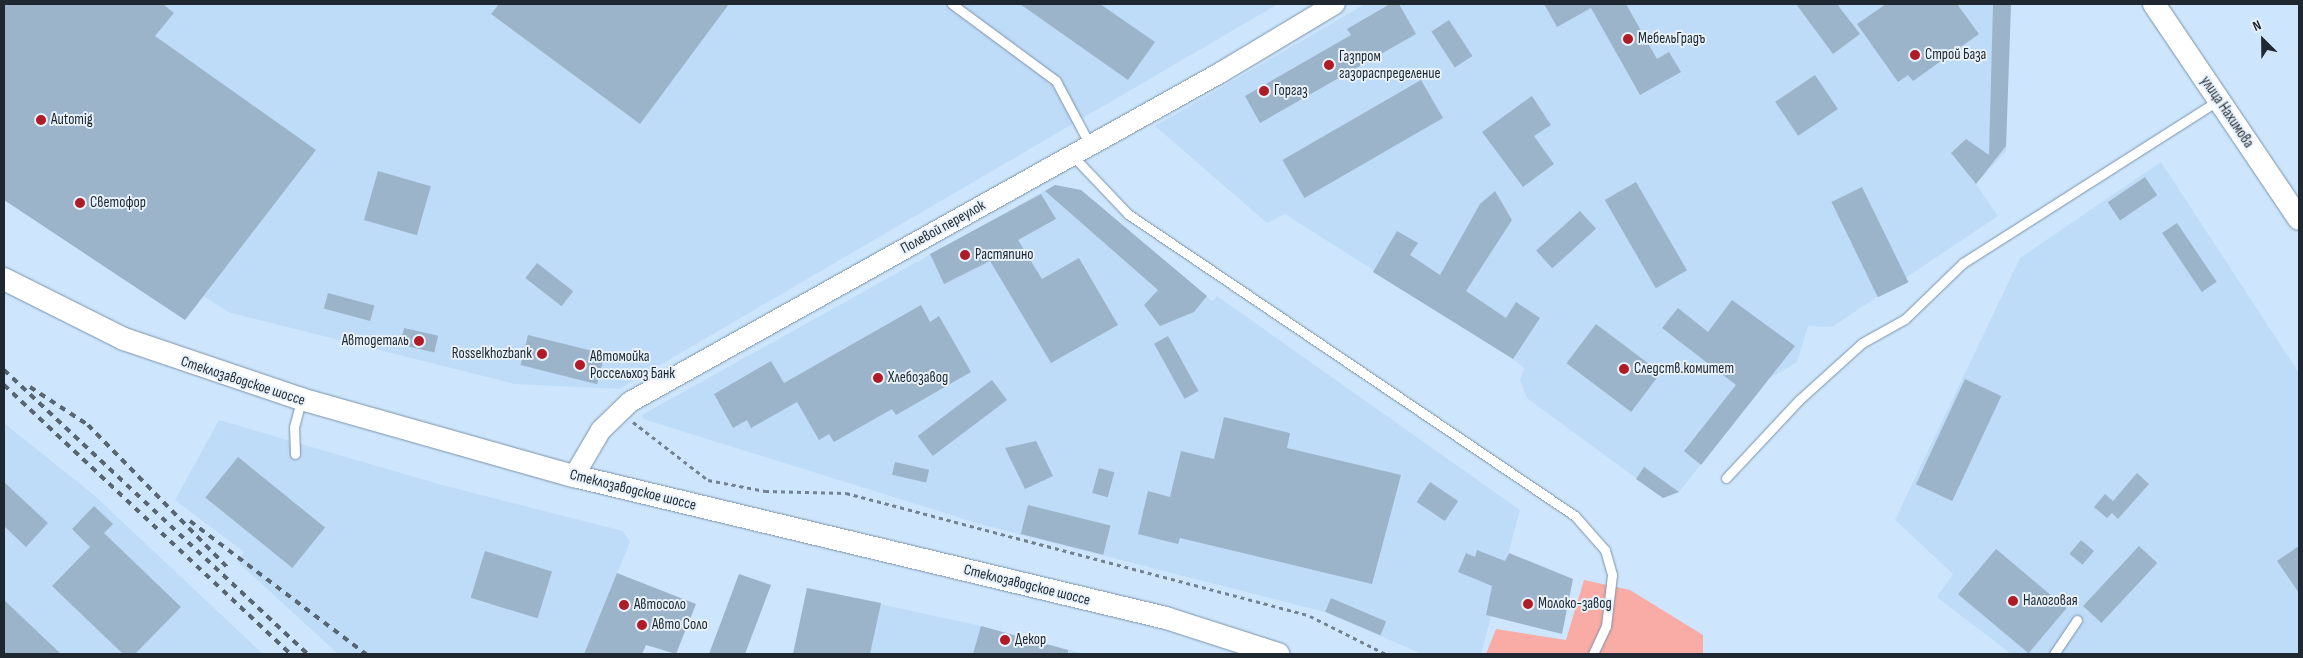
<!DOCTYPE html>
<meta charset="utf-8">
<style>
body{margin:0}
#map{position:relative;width:2303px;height:658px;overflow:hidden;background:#cde6fd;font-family:"Sofia Sans Condensed",sans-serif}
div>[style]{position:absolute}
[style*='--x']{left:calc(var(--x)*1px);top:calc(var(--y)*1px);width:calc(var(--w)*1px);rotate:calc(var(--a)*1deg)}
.built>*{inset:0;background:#bedbf8}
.green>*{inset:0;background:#f9aba5}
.building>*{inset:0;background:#9cb4c9;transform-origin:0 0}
.path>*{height:3px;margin-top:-1.5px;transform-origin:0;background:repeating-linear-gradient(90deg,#728291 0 4px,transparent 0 8px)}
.roads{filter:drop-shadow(0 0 1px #7b92a7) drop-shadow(0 0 1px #7b92a7)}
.service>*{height:9px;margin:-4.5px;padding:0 4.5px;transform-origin:4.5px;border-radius:4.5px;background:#fff}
.tertiary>*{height:20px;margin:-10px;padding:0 10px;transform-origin:10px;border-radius:10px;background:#fff}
.secondary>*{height:22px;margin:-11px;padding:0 11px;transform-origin:11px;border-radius:11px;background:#fff}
.rail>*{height:4px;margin-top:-2px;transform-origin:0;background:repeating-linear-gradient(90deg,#576572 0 6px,transparent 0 12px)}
.dots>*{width:14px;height:14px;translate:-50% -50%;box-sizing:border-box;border:2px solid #e7f1fa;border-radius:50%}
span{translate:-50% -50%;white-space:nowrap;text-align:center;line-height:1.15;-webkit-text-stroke:4px #e7f1fa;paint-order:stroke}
.poi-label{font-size:15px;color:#1f2830}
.left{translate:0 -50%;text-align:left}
.right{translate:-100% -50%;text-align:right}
.street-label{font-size:15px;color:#1f2830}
.frame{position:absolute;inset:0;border:5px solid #1f2830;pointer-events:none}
.north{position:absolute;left:2238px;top:15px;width:50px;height:50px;-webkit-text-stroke:4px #e7f1fa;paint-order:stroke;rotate:337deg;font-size:14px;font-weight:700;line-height:20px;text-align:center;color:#1f2830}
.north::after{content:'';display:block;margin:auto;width:18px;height:22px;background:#1f2830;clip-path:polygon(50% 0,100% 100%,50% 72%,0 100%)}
</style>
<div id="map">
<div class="built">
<div style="clip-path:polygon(4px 4px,1278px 4px,619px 389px,515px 384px,231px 313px,4px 178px)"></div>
<div style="clip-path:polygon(1365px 4px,2011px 4px,2006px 151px,1976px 184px,1998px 216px,1832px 327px,1808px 326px,1797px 362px,1768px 379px,1679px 492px,1663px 498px,1527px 398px,1520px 380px,1524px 368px,1513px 359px,1285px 214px,1267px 223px,1155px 126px)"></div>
<div style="clip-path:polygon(2161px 162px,2299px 373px,2299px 654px,2011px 654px,1937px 597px,1953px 574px,1895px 520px,2020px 258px)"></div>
<div style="clip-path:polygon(1055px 185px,1081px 190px,1212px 301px,1217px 296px,1520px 510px,1481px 654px,1422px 654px,1325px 612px,980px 524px,643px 419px,642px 415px)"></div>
<div style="clip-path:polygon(219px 420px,442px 485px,623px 531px,630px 542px,584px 654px,338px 654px,237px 561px,244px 552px,175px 500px)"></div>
<div style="clip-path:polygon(4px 423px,95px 496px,263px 654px,4px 654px)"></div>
<div style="clip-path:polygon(807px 588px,981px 626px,1084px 654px,793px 654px)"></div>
</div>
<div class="green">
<div style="clip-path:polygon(1584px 580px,1630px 590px,1703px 635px,1703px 654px,1486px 654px,1496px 629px,1566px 640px)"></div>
</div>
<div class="building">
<div style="clip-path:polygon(4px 4px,163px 4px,174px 13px,155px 36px,316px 150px,185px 320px,4px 200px)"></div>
<div style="clip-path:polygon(499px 4px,729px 4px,640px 124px,491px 14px)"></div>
<div style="clip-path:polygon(1020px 4px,1100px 4px,1155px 42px,1128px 80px)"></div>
<div style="clip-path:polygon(1390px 4px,1399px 4px,1416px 34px,1260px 123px,1245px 96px,1351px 35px,1347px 29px)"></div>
<div style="clip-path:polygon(1544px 4px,1626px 4px,1657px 59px,1669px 52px,1681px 72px,1640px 95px,1591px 8px,1557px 27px)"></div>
<div style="clip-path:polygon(1796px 4px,1837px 4px,1860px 34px,1833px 54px)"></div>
<div style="clip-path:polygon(1886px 4px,1957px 4px,1979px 34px,1913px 81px,1908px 75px,1898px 82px,1857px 24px)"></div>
<div style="clip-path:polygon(1993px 4px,2011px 4px,2006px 146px,1976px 184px,1951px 153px,1966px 139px,1989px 155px)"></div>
<div style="left:1449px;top:20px;width:43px;height:21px;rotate:57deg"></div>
<div style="left:1815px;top:75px;width:41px;height:48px;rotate:56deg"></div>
<div style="left:1421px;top:80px;width:44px;height:160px;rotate:60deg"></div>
<div style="clip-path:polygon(1532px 96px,1551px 125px,1534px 136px,1554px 164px,1523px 187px,1482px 132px)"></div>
<div style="left:378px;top:171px;width:55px;height:51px;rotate:16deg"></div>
<div style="left:2145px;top:177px;width:22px;height:45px;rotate:56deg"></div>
<div style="left:1636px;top:182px;width:102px;height:36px;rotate:60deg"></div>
<div style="clip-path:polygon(1055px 185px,1081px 190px,1207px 296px,1194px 312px,1160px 326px,1144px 305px,1158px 290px,1045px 191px)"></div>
<div style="left:1862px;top:187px;width:106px;height:34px;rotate:64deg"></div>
<div style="clip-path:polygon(1495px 191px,1512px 220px,1466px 291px,1506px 318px,1516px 302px,1540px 318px,1513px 359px,1373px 272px,1397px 231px,1418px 243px,1410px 255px,1440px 275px,1480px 204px)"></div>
<div style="clip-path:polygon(1041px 194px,1056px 219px,1018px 240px,1042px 279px,1079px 258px,1118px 325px,1051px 363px,990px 261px,944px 284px,930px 254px)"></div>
<div style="left:1580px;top:211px;width:24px;height:59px;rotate:48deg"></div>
<div style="left:2177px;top:223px;width:71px;height:18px;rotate:56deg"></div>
<div style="left:537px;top:263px;width:46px;height:19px;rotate:38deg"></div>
<div style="left:328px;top:293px;width:48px;height:16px;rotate:15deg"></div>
<div style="clip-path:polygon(1732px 300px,1795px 346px,1701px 465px,1684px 451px,1736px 385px,1662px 328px,1678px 308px,1708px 332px)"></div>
<div style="clip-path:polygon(921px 305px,930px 322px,939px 316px,971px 372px,896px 415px,892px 409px,834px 442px,829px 434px,819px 440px,797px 402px,751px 428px,747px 420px,733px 428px,714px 394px,771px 361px,784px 383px)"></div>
<div style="left:1596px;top:324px;width:81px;height:49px;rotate:37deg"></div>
<div style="left:404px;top:328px;width:35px;height:17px;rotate:13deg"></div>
<div style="left:528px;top:335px;width:79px;height:31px;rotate:14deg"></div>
<div style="left:1168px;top:336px;width:63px;height:16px;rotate:61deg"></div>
<div style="left:1965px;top:379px;width:40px;height:116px;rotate:25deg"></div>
<div style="left:992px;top:380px;width:25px;height:93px;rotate:53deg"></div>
<div style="clip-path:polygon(1224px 417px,1290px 433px,1287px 448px,1401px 475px,1372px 584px,1180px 538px,1178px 544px,1138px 534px,1148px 491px,1170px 497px,1181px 451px,1214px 459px)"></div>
<div style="clip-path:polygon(1036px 441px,1053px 476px,1025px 489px,1005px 448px)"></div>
<div style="left:238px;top:457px;width:112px;height:52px;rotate:39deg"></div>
<div style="left:895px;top:462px;width:35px;height:13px;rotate:13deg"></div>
<div style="clip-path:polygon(1644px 467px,1679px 492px,1663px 498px,1636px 479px)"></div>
<div style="left:1099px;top:468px;width:16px;height:26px;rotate:15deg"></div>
<div style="clip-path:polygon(2137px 473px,2149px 484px,2118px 519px,2112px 513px,2107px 518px,2094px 507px,2105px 494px,2113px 501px)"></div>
<div style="clip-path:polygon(4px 482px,48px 523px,26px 547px,4px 526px)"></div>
<div style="left:1430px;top:482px;width:34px;height:24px;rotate:34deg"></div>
<div style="left:1028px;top:505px;width:85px;height:30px;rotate:14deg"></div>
<div style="clip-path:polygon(94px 506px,113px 524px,104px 533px,181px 607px,135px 654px,123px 654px,52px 586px,90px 547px,72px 529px)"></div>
<div style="left:2081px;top:540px;width:17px;height:18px;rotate:40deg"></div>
<div style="left:2139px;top:546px;width:25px;height:82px;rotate:43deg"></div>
<div style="clip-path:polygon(2299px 546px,2299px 593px,2277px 561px)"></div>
<div style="left:1996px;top:549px;width:92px;height:59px;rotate:40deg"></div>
<div style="clip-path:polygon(1477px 550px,1505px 561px,1509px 553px,1573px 579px,1562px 634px,1486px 615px,1492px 586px,1458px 572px,1466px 553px,1475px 557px)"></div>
<div style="left:485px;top:551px;width:70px;height:49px;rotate:17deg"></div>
<div style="clip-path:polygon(617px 573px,696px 604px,676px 654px,646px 645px,642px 654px,584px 654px)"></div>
<div style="clip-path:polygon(739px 574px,771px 585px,745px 654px,709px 654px)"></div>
<div style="clip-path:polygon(807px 588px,881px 603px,870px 654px,793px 654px)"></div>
<div style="left:1331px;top:598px;width:60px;height:15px;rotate:23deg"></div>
<div style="clip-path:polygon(4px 600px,61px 654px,4px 654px)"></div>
<div style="clip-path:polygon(981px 626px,1068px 650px,1068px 654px,973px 654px)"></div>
</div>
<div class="path">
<div style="--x:633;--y:422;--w:95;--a:37.7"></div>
<div style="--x:708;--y:480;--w:58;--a:10.9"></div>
<div style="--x:765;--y:491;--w:81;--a:1.4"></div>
<div style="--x:846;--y:493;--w:480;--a:14.8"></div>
<div style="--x:1310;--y:616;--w:85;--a:26.6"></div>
</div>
<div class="roads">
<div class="service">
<div style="--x:952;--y:4;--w:129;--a:36.5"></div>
<div style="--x:1056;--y:81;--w:72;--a:62"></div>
<div style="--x:1072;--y:155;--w:81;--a:46.5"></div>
<div style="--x:1128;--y:214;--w:539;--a:34.04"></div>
<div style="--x:1575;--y:516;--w:45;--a:48.6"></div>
<div style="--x:1605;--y:550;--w:26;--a:74"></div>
<div style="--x:1612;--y:575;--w:51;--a:96.7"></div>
<div style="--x:1606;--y:626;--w:31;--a:115"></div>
<div style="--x:295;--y:454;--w:27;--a:-92"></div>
<div style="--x:294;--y:427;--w:28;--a:-75"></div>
<div style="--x:1726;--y:478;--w:107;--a:-46.9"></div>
<div style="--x:1799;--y:400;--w:85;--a:-42.1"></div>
<div style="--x:1862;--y:343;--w:49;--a:-29.2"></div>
<div style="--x:1905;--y:319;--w:81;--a:-44"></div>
<div style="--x:1963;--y:263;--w:303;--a:-32.5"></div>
<div style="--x:2054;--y:654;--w:41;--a:-55.9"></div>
</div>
<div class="tertiary">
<div style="--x:574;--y:476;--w:53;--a:-59.6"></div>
<div style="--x:601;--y:430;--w:40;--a:-44"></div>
<div style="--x:630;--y:402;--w:676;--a:-29.15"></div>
<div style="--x:1220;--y:73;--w:134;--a:-31"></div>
</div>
<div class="secondary">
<div style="--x:2154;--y:4;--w:259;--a:56"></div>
<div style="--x:4;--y:279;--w:134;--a:26.6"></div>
<div style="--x:124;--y:339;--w:187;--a:18.7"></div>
<div style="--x:301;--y:399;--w:284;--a:15.8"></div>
<div style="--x:574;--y:476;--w:609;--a:13.49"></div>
<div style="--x:1166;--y:618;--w:118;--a:17.8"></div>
</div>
</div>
<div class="rail">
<div style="--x:4;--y:370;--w:415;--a:43.1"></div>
<div style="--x:4;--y:385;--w:393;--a:43.2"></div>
<div style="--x:30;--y:387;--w:69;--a:33.2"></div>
<div style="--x:88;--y:425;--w:202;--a:45.6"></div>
<div style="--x:190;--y:521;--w:221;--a:37.1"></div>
</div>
<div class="dots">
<div style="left:1628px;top:39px;background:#af1c27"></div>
<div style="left:1915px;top:55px;background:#af1c27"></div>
<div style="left:1329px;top:65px;background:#af1c27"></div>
<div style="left:1264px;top:91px;background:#af1c27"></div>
<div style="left:41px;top:120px;background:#af1c27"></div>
<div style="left:80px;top:203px;background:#af1c27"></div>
<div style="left:965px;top:255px;background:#af1c27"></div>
<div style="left:419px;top:341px;background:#af1c27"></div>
<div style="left:542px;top:354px;background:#af1c27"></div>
<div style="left:580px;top:365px;background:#af1c27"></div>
<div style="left:1624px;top:369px;background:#af1c27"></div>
<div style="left:878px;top:378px;background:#af1c27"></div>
<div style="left:2013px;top:601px;background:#af1c27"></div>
<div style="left:1528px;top:604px;background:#af1c27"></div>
<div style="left:624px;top:605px;background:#af1c27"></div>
<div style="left:642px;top:625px;background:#af1c27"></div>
<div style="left:1005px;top:640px;background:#af1c27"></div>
</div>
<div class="poi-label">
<span class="left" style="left:1638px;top:39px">МебельГрадъ</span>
<span class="left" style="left:1925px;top:55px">Строй База</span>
<span class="left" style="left:1339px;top:65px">Газпром<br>газораспределение</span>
<span class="left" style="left:1274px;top:91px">Горгаз</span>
<span class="left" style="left:51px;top:120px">Automig</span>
<span class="left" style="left:90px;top:203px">Светофор</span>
<span class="left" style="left:975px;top:255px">Растяпино</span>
<span class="right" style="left:409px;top:341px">Автодеталь</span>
<span class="right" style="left:532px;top:354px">Rosselkhozbank</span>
<span class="left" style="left:590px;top:365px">Автомойка<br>Россельхоз Банк</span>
<span class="left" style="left:1634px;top:369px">Следств.комитет</span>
<span class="left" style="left:888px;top:378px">Хлебозавод</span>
<span class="left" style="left:2023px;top:601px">Налоговая</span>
<span class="left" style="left:1538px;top:604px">Молоко-завод</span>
<span class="left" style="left:634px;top:605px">Автосоло</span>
<span class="left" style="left:652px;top:625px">Авто Соло</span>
<span class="left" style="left:1015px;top:640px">Декор</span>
</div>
<div class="street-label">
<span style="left:2227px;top:112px;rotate:56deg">улица Нахимова</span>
<span style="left:943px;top:227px;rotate:-29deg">Полевой переулок</span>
<span style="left:243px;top:381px;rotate:18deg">Стеклозаводское шоссе</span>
<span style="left:633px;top:490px;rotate:14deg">Стеклозаводское шоссе</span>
<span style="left:1027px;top:585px;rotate:14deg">Стеклозаводское шоссе</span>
</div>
<div class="frame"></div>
<div class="north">N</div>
</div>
